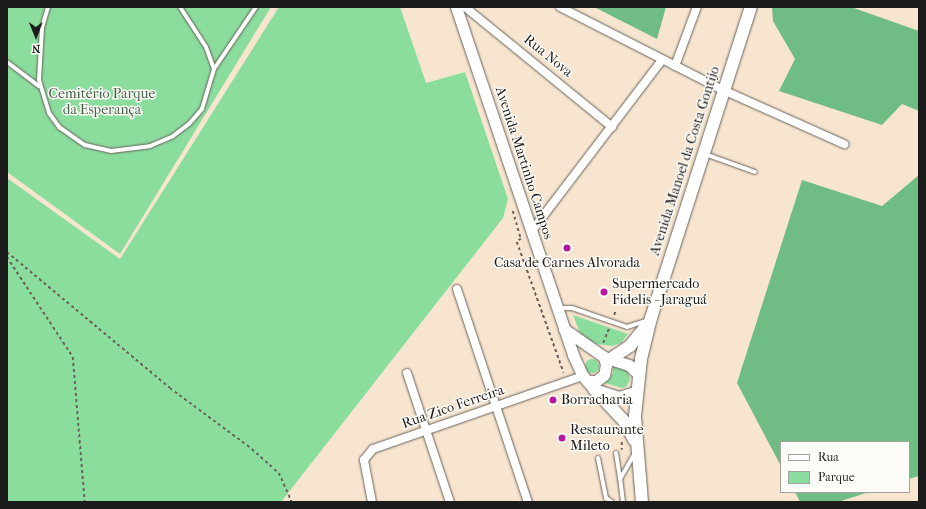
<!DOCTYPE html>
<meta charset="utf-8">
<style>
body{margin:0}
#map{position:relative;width:926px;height:509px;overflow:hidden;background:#f7e5cf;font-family:"IM FELL French Canon",serif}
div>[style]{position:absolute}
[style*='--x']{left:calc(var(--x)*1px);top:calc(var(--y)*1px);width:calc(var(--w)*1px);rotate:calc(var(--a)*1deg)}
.green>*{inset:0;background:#8bdd9e}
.round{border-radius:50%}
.forest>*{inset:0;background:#70bc85}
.path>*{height:1.5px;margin-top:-0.75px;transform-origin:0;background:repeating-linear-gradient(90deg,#69625b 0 3px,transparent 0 6px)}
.roads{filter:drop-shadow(0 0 1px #69625b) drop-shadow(0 0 1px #69625b)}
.lane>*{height:4px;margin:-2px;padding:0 2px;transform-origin:2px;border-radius:2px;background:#fff}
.street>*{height:8px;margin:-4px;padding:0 4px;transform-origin:4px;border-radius:4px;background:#fff}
.secondary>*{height:11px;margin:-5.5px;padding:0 5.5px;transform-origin:5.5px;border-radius:5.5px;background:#fff}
.primary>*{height:12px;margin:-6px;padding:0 6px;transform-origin:6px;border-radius:6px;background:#fff}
.dots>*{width:11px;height:11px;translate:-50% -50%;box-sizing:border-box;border:2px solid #fdfcf7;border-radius:50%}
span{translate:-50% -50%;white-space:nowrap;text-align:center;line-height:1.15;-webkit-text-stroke:3px #fdfcf7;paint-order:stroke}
.street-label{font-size:14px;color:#1c1c1c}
.park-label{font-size:14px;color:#43604a}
.poi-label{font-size:14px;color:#1c1c1c}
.left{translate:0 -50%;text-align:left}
.frame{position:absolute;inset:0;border:8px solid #1c1c1c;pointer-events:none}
.legend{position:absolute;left:780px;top:441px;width:130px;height:52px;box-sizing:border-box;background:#fdfcf7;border:1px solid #a3a29f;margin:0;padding:5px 7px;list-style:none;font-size:12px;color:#1c1c1c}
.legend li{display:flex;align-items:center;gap:8px;height:20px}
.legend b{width:20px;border:1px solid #a3a29f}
.north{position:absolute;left:16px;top:16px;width:40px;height:40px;-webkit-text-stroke:3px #fdfcf7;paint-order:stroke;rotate:179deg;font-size:11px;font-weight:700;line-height:16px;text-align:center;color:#1c1c1c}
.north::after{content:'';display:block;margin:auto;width:14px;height:18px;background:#1c1c1c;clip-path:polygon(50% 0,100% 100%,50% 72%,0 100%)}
</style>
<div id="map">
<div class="green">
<div style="clip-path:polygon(7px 7px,271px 7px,120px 254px,7px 172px)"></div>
<div style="clip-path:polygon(279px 7px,400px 7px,426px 83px,465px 72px,508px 199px,503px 218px,281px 502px,7px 502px,7px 178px,120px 259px)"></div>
<div style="clip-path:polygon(573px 315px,628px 334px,621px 343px,612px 346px,591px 343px,581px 336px)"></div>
<div class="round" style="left:585px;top:359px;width:14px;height:14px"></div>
<div style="clip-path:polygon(613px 365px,628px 372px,630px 379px,627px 386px,622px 388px,605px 383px,613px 373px)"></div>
</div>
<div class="forest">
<div style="clip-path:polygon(594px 7px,666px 7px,657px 39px)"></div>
<div style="clip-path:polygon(772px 7px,851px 7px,919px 31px,919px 111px,902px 104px,882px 125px,779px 91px,795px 59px,773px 21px)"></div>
<div style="clip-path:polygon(919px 175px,919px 476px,909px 479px,909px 442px,781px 442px,781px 466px,737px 383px,802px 180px,882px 206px)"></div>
<div style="clip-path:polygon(795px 492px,869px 492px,838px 502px,800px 502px)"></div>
</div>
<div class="path">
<div style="--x:513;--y:211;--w:29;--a:74"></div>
<div style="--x:521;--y:239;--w:5;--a:143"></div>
<div style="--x:517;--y:242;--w:139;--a:70.3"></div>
<div style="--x:7;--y:252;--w:212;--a:39.8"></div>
<div style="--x:170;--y:388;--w:102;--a:36.6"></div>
<div style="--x:252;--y:449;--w:36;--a:42"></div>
<div style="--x:279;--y:473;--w:32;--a:66"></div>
<div style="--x:7;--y:257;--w:120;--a:56.6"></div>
<div style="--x:73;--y:357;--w:145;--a:85.3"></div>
<div style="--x:614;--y:315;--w:6;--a:-72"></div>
<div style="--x:603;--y:343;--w:16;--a:-68"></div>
<div style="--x:622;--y:442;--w:8;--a:90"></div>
</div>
<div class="roads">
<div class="lane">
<div style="--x:48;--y:7;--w:22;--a:106"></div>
<div style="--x:42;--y:28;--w:52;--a:93.3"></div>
<div style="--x:39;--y:80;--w:34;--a:73"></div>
<div style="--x:49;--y:113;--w:17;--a:54"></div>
<div style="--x:59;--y:127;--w:32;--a:35"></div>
<div style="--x:85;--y:145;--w:27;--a:13"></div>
<div style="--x:111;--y:151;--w:39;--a:-7"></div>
<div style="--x:150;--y:146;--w:25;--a:-23"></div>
<div style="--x:173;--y:136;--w:20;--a:-37"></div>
<div style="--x:189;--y:124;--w:20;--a:-49"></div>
<div style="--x:202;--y:109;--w:42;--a:-73.3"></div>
<div style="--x:214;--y:69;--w:23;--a:-110"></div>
<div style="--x:206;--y:47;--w:48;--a:-123"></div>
<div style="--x:7;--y:62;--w:40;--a:37"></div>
<div style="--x:214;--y:69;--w:75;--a:-55.9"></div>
<div style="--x:705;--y:154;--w:53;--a:19.8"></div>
<div style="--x:558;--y:308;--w:14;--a:0"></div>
<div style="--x:572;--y:308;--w:58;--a:19.1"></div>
<div style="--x:627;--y:327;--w:19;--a:-18"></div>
<div style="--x:616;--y:453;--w:25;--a:81"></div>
<div style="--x:598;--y:458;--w:41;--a:78.7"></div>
<div style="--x:606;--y:498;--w:7;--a:34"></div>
<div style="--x:623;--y:502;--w:23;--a:-97"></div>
<div style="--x:620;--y:479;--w:30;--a:-60"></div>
</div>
<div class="street">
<div style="--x:465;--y:7;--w:190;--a:39.2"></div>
<div style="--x:560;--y:7;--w:183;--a:27"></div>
<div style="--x:723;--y:90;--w:133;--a:24.1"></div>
<div style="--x:675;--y:66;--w:63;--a:-69.6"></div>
<div style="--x:531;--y:232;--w:216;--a:-52.7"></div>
<div style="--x:457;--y:289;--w:225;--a:71.6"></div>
<div style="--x:407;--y:373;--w:136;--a:71.6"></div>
<div style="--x:372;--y:502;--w:43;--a:-100.8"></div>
<div style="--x:364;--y:460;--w:14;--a:-51"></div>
<div style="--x:373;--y:449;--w:222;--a:-19.2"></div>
</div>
<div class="secondary">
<div style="--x:456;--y:7;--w:367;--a:71.4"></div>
<div style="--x:573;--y:355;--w:23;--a:65"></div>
<div style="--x:583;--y:376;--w:17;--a:50"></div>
<div style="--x:594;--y:389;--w:26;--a:18"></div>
<div style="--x:619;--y:397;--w:19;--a:-18"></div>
<div style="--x:564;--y:329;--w:49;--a:35"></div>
<div style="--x:604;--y:357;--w:26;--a:18"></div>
<div style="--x:629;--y:365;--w:14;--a:45"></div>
<div style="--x:587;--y:381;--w:9;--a:0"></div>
<div style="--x:596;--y:381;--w:10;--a:-37"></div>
<div style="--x:604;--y:375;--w:10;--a:-79"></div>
<div style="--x:606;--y:365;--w:8;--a:-104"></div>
</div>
<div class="primary">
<div style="--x:612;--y:358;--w:22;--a:-34"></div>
<div style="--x:630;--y:346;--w:26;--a:-51"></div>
<div style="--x:594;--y:389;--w:45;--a:46.8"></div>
<div style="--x:625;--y:422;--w:20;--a:63"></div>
<div style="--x:642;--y:502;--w:86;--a:-94.7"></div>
<div style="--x:635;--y:416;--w:57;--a:-84"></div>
<div style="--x:641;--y:359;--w:42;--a:-76.3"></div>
<div style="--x:651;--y:318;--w:327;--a:-72.2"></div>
</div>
</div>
<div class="dots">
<div style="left:567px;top:248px;background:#b5179e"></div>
<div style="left:604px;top:292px;background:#b5179e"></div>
<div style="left:553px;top:400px;background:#b5179e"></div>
<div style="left:562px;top:438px;background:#b5179e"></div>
</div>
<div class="street-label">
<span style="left:548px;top:56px;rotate:39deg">Rua Nova</span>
<span style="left:685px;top:161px;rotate:-72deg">Avenida Manoel da Costa Gontijo</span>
<span style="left:524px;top:163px;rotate:72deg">Avenida Martinho Campos</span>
<span style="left:453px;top:407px;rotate:-19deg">Rua Zico Ferreira</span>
</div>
<div class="park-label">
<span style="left:102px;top:102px">Cemitério Parque<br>da Esperança</span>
</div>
<div class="poi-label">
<span style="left:567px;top:263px">Casa de Carnes Alvorada</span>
<span class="left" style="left:612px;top:292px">Supermercado<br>Fidelis - Jaraguá</span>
<span class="left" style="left:561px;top:400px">Borracharia</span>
<span class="left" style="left:570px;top:438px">Restaurante<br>Mileto</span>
</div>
<div class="frame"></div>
<ul class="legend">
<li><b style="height:5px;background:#fff"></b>Rua</li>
<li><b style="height:11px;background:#8bdd9e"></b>Parque</li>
</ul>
<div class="north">N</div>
</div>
